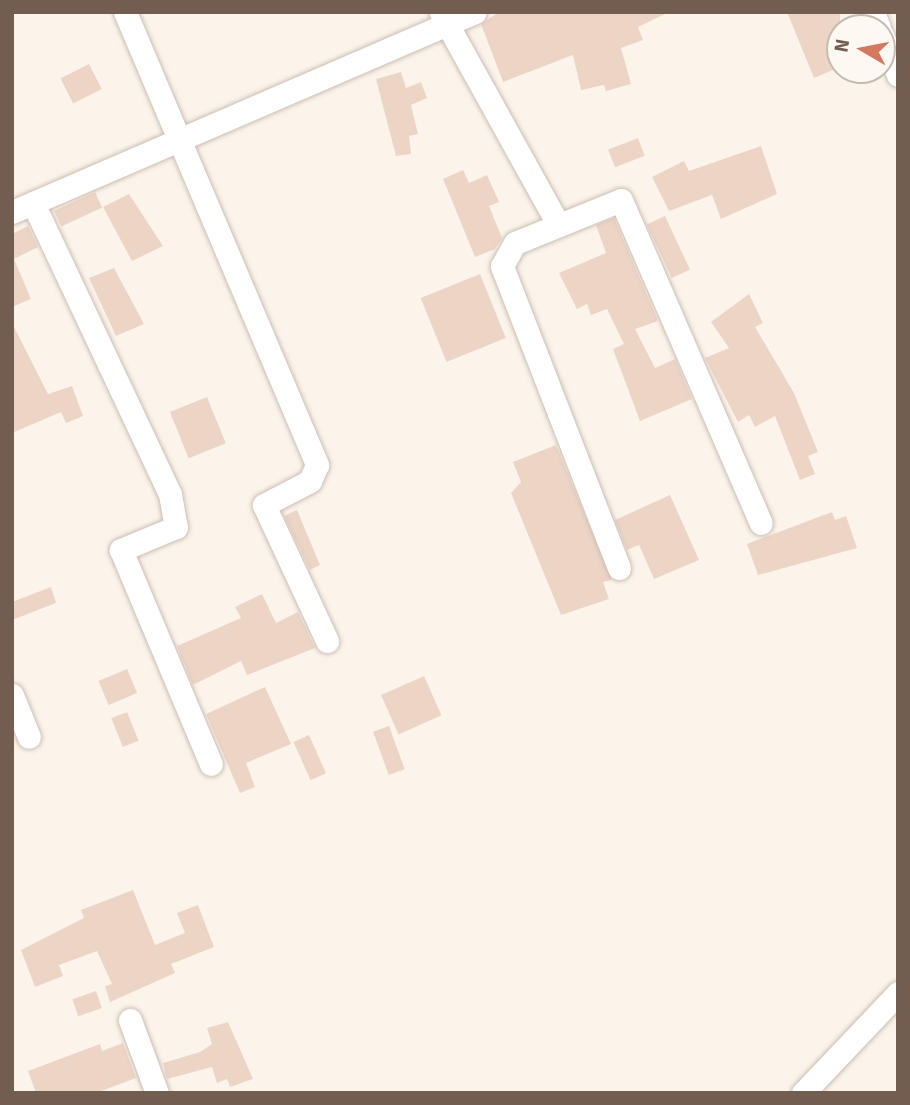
<!DOCTYPE html>
<style>
body{margin:0}
#map{position:relative;width:910px;height:1105px;overflow:hidden;background:#fbf4eb;font-family:Signika,sans-serif}
div>[style]{position:absolute}
[style*='--x']{left:calc(var(--x)*1px);top:calc(var(--y)*1px);width:calc(var(--w)*1px);rotate:calc(var(--a)*1deg)}
.building>*{inset:0;background:#edd5c5;transform-origin:0 0}
.roads{filter:drop-shadow(0 0 2px #ccbdb2) drop-shadow(0 0 2px #ccbdb2)}
.minor>*{height:23px;margin:-11.5px;padding:0 11.5px;transform-origin:11.5px;border-radius:11.5px;background:#fff}
span{translate:-50% -50%;white-space:nowrap;text-align:center;line-height:1.15;-webkit-text-stroke:5px #fdf8f1;paint-order:stroke}
.frame{position:absolute;inset:0;border:14px solid #735c50;pointer-events:none}
.north{position:absolute;left:826px;top:14px;width:70px;height:70px;box-sizing:border-box;background:#fdf8f1;border:2px solid #c6bab1;border-radius:50%;rotate:280deg;font-size:19px;font-weight:700;line-height:28px;text-align:center;color:#735c50}
.north::after{content:'';display:block;margin:auto;width:24px;height:32px;background:#d7775e;clip-path:polygon(50% 0,100% 100%,50% 72%,0 100%)}
</style>
<div id="map">
<div class="building">
<div style="clip-path:polygon(499px 12px,669px 12px,638px 27px,643px 40px,621px 48px,631px 84px,606px 91px,604px 85px,581px 90px,573px 55px,503px 82px,481px 24px)"></div>
<div style="clip-path:polygon(787px 12px,840px 12px,840px 67px,814px 78px)"></div>
<div style="left:89px;top:64px;width:28px;height:32px;rotate:63deg"></div>
<div style="clip-path:polygon(401px 72px,406px 88px,421px 82px,427px 98px,411px 105px,418px 134px,409px 136px,411px 154px,396px 156px,376px 79px)"></div>
<div style="left:638px;top:138px;width:19px;height:32px;rotate:69deg"></div>
<div style="clip-path:polygon(761px 146px,777px 194px,721px 219px,712px 195px,669px 211px,652px 177px,684px 161px,689px 171px)"></div>
<div style="clip-path:polygon(463px 170px,469px 183px,487px 175px,499px 202px,489px 206px,502px 238px,495px 249px,475px 257px,443px 179px)"></div>
<div style="left:95px;top:192px;width:17px;height:45px;rotate:65deg"></div>
<div style="clip-path:polygon(129px 194px,163px 246px,132px 261px,103px 207px)"></div>
<div style="left:665px;top:216px;width:59px;height:20px;rotate:65deg"></div>
<div style="clip-path:polygon(614px 218px,658px 321px,635px 329px,655px 368px,675px 359px,692px 399px,640px 421px,613px 349px,624px 344px,607px 309px,591px 315px,587px 304px,577px 309px,559px 273px,606px 253px,596px 225px)"></div>
<div style="clip-path:polygon(28px 226px,38px 247px,14px 259px,31px 299px,12px 307px,12px 234px)"></div>
<div style="clip-path:polygon(114px 268px,144px 324px,116px 336px,89px 278px)"></div>
<div style="left:480px;top:274px;width:69px;height:64px;rotate:68deg"></div>
<div style="clip-path:polygon(749px 294px,763px 323px,755px 327px,794px 393px,818px 452px,808px 456px,815px 474px,800px 480px,775px 416px,755px 427px,749px 415px,738px 422px,705px 358px,729px 348px,711px 322px)"></div>
<div style="clip-path:polygon(12px 323px,48px 394px,72px 386px,83px 416px,66px 423px,61px 412px,12px 433px)"></div>
<div style="left:207px;top:397px;width:50px;height:40px;rotate:68deg"></div>
<div style="clip-path:polygon(556px 445px,612px 580px,603px 582px,609px 599px,561px 615px,511px 493px,521px 482px,513px 462px)"></div>
<div style="clip-path:polygon(670px 495px,699px 560px,654px 579px,639px 545px,627px 550px,615px 520px)"></div>
<div style="clip-path:polygon(297px 510px,320px 565px,310px 570px,284px 516px)"></div>
<div style="clip-path:polygon(832px 512px,835px 520px,846px 516px,857px 548px,758px 575px,747px 544px)"></div>
<div style="clip-path:polygon(51px 587px,56px 603px,12px 620px,12px 602px)"></div>
<div style="clip-path:polygon(262px 594px,276px 623px,298px 612px,315px 648px,247px 675px,241px 661px,193px 685px,177px 646px,241px 618px,235px 607px)"></div>
<div style="left:127px;top:669px;width:26px;height:31px;rotate:67deg"></div>
<div style="left:424px;top:676px;width:43px;height:47px;rotate:66deg"></div>
<div style="clip-path:polygon(265px 687px,291px 744px,246px 763px,255px 787px,240px 793px,206px 714px)"></div>
<div style="left:127px;top:712px;width:31px;height:17px;rotate:68deg"></div>
<div style="left:389px;top:726px;width:46px;height:17px;rotate:70deg"></div>
<div style="left:309px;top:735px;width:42px;height:17px;rotate:66deg"></div>
<div style="clip-path:polygon(133px 890px,155px 945px,185px 933px,177px 913px,198px 905px,214px 947px,171px 964px,175px 973px,110px 1002px,105px 986px,112px 984px,97px 951px,59px 965px,63px 976px,35px 987px,21px 950px,84px 918px,81px 910px)"></div>
<div style="left:96px;top:991px;width:18px;height:25px;rotate:71deg"></div>
<div style="clip-path:polygon(228px 1022px,253px 1079px,230px 1087px,227px 1079px,217px 1083px,212px 1067px,167px 1079px,163px 1063px,200px 1052px,212px 1044px,207px 1028px)"></div>
<div style="clip-path:polygon(123px 1043px,136px 1078px,96px 1093px,36px 1093px,28px 1071px,100px 1044px,102px 1051px)"></div>
</div>
<div class="roads">
<div class="minor">
<div style="--x:125;--y:12;--w:492;--a:67"></div>
<div style="--x:317;--y:465;--w:17;--a:114"></div>
<div style="--x:310;--y:481;--w:52;--a:152.4"></div>
<div style="--x:264;--y:505;--w:150;--a:65.1"></div>
<div style="--x:873;--y:12;--w:17;--a:69"></div>
<div style="--x:441;--y:13;--w:239;--a:61"></div>
<div style="--x:882;--y:35;--w:43;--a:68.2"></div>
<div style="--x:33;--y:203;--w:322;--a:64.8"></div>
<div style="--x:170;--y:494;--w:34;--a:80"></div>
<div style="--x:176;--y:527;--w:60;--a:157.3"></div>
<div style="--x:121;--y:550;--w:232;--a:67.2"></div>
<div style="--x:12;--y:212;--w:504;--a:-23.36"></div>
<div style="--x:619;--y:568;--w:324;--a:-111.2"></div>
<div style="--x:502;--y:266;--w:26;--a:-61"></div>
<div style="--x:515;--y:243;--w:114;--a:-22.1"></div>
<div style="--x:621;--y:200;--w:352;--a:66.6"></div>
<div style="--x:12;--y:695;--w:45;--a:68"></div>
<div style="--x:130;--y:1020;--w:78;--a:69.7"></div>
<div style="--x:803;--y:1093;--w:138;--a:-46.5"></div>
</div>
</div>
<div class="frame"></div>
<div class="north">N</div>
</div>
